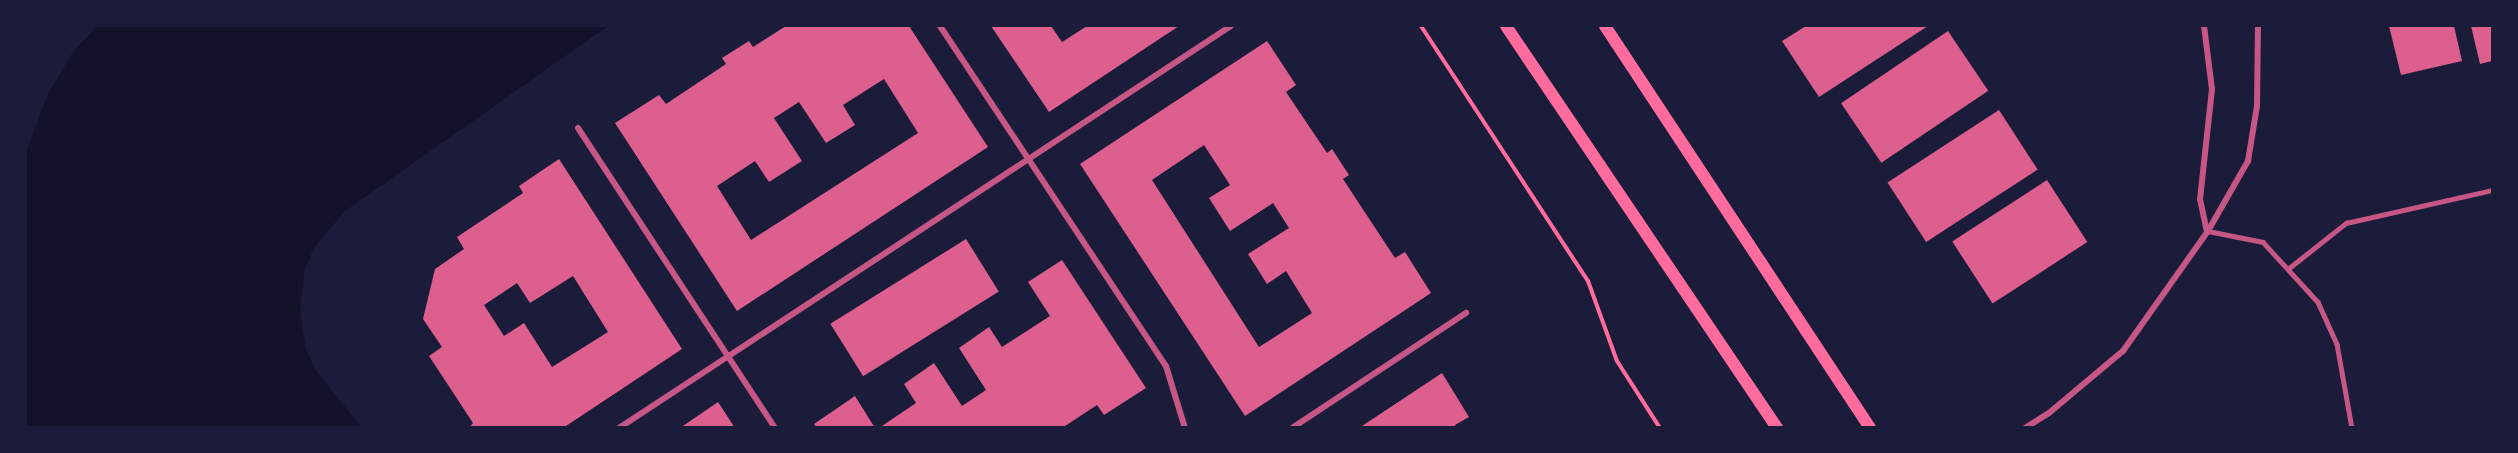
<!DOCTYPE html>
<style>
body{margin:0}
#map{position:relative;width:2518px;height:453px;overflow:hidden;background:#1b1b3a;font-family:"Varela Round",sans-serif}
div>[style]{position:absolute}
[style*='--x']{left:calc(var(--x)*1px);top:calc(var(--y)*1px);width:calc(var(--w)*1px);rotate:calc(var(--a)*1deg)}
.water>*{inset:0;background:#12122b}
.building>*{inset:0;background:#dd5f8e;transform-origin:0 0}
.path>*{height:4px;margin:-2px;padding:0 2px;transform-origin:2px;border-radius:2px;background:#ff6b9d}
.service>*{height:4.5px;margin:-2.25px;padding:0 2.25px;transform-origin:2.25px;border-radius:2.25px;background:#c65784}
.minor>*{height:6px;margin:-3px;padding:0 3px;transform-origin:3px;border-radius:3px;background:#c65784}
.secondary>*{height:12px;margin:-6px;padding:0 6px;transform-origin:6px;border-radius:6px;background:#ff6b9d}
span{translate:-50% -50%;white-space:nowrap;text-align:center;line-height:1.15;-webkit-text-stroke:5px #1b1b3a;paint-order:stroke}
.frame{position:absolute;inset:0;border:27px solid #1b1b3a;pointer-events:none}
</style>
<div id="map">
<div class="water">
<div style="clip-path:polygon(97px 26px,608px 26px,345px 211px,314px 248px,305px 268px,300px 310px,306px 350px,315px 369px,361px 427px,26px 427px,26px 152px,48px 94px,73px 52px)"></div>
</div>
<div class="building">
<div style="clip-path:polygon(evenodd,786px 26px,909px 26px,988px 147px,737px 311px,615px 123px,659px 95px,666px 104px,726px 64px,722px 58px,749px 41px,753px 47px,786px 26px,884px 79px,918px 133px,751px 240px,717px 186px,755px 161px,769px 182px,802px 161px,774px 118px,799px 102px,826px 143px,855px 125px,843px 105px,884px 79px)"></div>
<div style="clip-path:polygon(991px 26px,1051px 26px,1062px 42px,1087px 26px,1179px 26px,1049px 112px)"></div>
<div style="clip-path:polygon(1806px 26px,1928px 26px,1819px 97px,1782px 41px)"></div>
<div style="clip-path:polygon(2389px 26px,2454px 26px,2462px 61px,2401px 75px)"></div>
<div style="clip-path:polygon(2471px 26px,2492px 26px,2492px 61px,2480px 64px)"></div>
<div style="left:1948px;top:31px;width:72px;height:129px;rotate:56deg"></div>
<div style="clip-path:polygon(evenodd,1267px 41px,1296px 85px,1286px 92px,1327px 153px,1332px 149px,1349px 175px,1343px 179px,1395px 258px,1405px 252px,1431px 293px,1245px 416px,1080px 164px,1267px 41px,1204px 145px,1230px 185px,1209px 198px,1230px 231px,1273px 203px,1289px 228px,1248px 254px,1267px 284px,1286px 271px,1312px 313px,1259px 347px,1152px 180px,1204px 145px)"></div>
<div style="left:1999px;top:110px;width:71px;height:133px;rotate:57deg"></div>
<div style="clip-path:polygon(evenodd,559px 159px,682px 349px,563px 428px,469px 428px,473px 423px,429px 356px,442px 347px,423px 319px,435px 269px,464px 249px,457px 237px,523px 193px,519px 186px,559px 159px,573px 276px,608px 332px,552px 367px,524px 323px,504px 336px,484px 305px,517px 283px,530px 303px,573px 276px)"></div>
<div style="left:2047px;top:180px;width:74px;height:113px;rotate:57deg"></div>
<div style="left:966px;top:239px;width:62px;height:160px;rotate:58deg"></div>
<div style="clip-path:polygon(1062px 260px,1146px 388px,1104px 415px,1097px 405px,1062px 428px,879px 428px,916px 403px,904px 384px,934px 363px,962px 406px,986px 390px,959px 348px,989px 327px,1002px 347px,1050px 316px,1028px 282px)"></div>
<div style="clip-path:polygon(1442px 373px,1469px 417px,1455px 425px,1456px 428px,1359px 428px)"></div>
<div style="clip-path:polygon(855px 396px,875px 428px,817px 428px,814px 424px)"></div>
<div style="clip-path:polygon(718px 402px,735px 428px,680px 428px)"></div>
</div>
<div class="path">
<div style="--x:1421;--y:26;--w:305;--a:56.8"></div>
<div style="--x:1588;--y:281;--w:85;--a:70.1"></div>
<div style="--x:1617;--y:361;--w:80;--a:57.3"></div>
</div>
<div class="service">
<div style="--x:2208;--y:231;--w:56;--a:11.3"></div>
<div style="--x:2263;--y:242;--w:81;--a:47.5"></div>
<div style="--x:2318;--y:302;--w:46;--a:65.7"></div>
<div style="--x:2337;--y:344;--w:85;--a:79.9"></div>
<div style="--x:2289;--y:268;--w:73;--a:-38.3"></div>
<div style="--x:2346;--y:223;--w:150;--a:-12.7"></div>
</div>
<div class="minor">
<div style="--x:940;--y:26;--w:408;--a:56.4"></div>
<div style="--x:1166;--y:366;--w:65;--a:73"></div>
<div style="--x:2204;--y:26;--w:64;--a:82.8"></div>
<div style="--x:2212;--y:89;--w:111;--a:96.2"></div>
<div style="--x:2200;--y:199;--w:33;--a:78"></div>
<div style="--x:578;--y:128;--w:359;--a:56.7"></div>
<div style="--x:619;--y:428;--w:732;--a:-33.3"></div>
<div style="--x:1292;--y:428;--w:209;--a:-33.5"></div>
<div style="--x:2025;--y:428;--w:28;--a:-32"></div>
<div style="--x:2049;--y:413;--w:97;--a:-40"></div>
<div style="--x:2123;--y:351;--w:147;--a:-54.7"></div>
<div style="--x:2208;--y:231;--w:81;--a:-60.3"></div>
<div style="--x:2248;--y:161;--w:56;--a:-80.7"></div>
<div style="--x:2257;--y:106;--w:80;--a:-89.3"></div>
</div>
<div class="secondary">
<div style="--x:1506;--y:26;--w:485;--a:56"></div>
<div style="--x:1605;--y:26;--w:481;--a:56.6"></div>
</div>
<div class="frame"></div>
</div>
